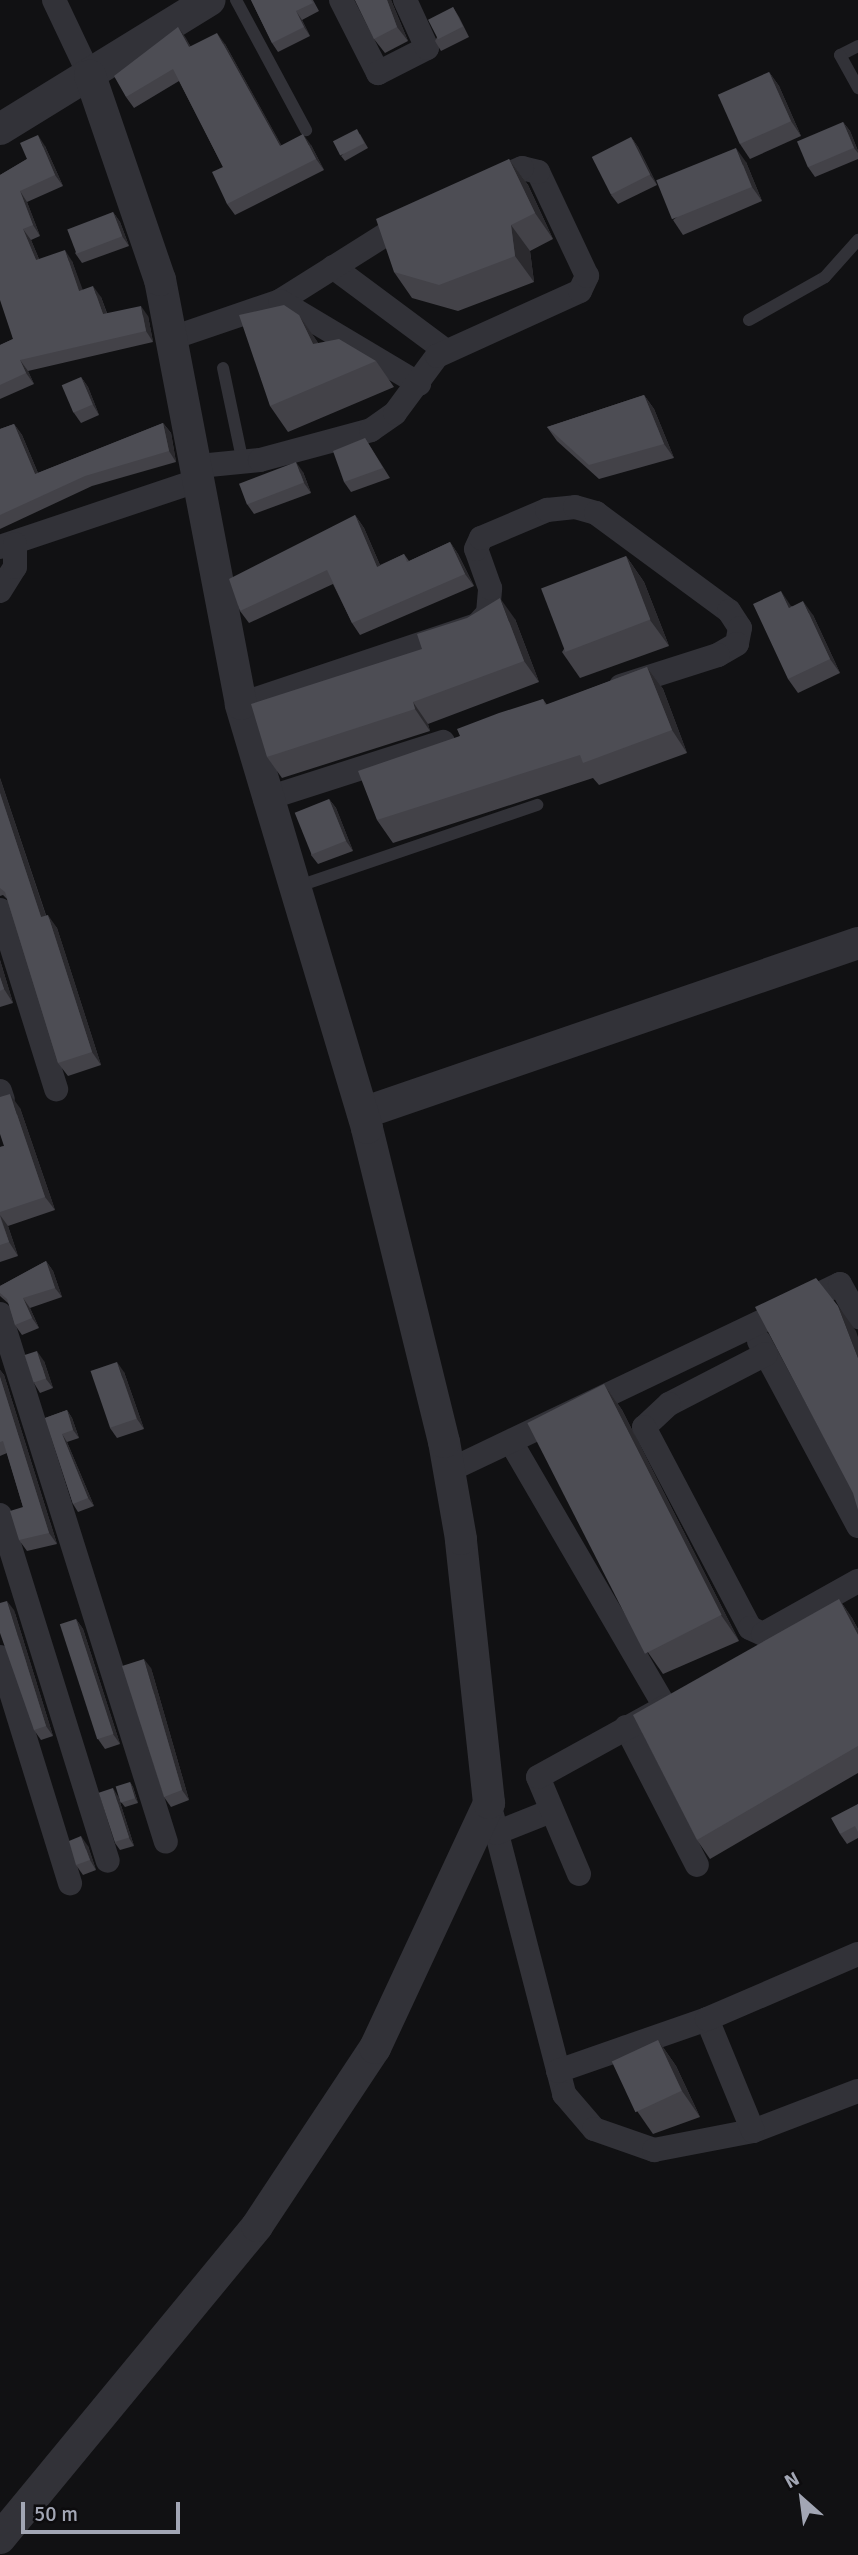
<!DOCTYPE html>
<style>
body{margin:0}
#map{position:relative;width:858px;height:2555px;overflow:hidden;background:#111113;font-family:Signika,sans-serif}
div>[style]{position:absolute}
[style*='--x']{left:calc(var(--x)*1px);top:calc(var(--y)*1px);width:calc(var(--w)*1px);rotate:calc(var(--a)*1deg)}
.service>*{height:12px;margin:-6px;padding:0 6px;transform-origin:6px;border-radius:6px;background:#323238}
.minor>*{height:24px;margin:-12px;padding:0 12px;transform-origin:12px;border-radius:12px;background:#323238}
.tertiary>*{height:32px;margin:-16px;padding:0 16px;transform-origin:16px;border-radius:16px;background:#323238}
.wall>*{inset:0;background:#434248}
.shaded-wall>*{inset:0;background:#2b2a2e}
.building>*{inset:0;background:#4d4d54;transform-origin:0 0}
span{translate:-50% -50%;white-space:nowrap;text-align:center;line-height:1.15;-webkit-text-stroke:5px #0d0c0e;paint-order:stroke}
.north{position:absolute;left:767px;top:2464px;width:70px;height:70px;-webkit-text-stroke:5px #0d0c0e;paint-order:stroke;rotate:332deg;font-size:19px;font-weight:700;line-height:28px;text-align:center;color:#a2a6b4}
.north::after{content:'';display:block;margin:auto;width:24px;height:32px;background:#a2a6b4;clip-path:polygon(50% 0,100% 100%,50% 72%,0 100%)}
.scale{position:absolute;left:21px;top:2502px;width:159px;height:32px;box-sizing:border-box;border:4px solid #a2a6b4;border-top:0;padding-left:9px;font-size:21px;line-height:24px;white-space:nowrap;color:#a2a6b4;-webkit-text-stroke:5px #0d0c0e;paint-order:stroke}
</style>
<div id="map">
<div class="service">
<div style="--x:236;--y:0;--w:148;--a:61.7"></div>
<div style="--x:858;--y:46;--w:20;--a:153"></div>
<div style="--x:840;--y:55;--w:38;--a:61"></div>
<div style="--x:749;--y:320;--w:87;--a:-29.5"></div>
<div style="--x:825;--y:277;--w:50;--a:-48.3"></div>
<div style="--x:223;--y:368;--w:97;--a:78.1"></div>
<div style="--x:296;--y:887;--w:255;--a:-18.8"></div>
</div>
<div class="minor">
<div style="--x:54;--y:0;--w:84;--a:64.7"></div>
<div style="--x:341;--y:0;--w:82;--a:63.1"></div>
<div style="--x:378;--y:73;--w:55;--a:-27"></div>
<div style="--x:427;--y:48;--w:53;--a:-114.6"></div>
<div style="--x:333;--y:267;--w:141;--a:36.6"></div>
<div style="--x:280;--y:301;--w:154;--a:-32.2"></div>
<div style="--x:175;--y:337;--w:111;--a:-18.9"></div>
<div style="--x:280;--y:301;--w:162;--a:30.8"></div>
<div style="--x:199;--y:466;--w:61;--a:-5.6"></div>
<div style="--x:260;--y:460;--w:115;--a:-15.1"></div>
<div style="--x:371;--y:430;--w:29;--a:-35"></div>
<div style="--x:395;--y:413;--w:71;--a:-53.6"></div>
<div style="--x:437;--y:356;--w:157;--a:-24.4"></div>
<div style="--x:580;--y:291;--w:17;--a:-65"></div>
<div style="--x:587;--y:276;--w:115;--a:-115.2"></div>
<div style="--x:538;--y:172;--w:16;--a:-166"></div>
<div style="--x:522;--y:168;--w:38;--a:157"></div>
<div style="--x:0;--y:547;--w:213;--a:-18.6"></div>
<div style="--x:0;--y:591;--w:28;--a:-58"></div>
<div style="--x:15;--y:567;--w:23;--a:-90"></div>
<div style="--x:241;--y:704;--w:249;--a:-18.5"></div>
<div style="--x:477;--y:625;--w:16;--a:-47"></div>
<div style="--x:488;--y:613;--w:25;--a:-85"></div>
<div style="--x:490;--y:588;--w:41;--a:-109.7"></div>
<div style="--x:476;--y:549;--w:12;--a:-66"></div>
<div style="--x:481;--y:538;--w:72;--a:-23"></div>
<div style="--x:547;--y:510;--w:28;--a:-6"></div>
<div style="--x:575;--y:507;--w:22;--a:16"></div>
<div style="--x:596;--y:513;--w:165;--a:36.4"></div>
<div style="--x:729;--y:611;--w:20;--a:57"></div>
<div style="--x:740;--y:628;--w:16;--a:101"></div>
<div style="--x:737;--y:644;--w:22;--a:150"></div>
<div style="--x:718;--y:655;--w:102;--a:162.3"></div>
<div style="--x:265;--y:799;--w:187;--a:-17.8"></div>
<div style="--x:0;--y:910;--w:188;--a:72.6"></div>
<div style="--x:0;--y:1091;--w:9;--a:72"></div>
<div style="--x:0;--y:1314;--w:553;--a:72.55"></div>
<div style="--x:759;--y:1341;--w:210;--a:61.8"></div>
<div style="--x:766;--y:1354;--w:109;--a:152.7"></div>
<div style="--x:669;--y:1404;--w:34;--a:137"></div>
<div style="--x:644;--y:1427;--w:227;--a:62.2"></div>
<div style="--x:750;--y:1628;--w:14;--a:25"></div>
<div style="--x:763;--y:1634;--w:109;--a:-29.2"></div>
<div style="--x:511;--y:1442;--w:306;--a:59.8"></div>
<div style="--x:450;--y:1470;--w:432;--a:-25.5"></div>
<div style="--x:840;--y:1284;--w:38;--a:61"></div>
<div style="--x:0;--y:1515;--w:362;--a:72.7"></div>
<div style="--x:0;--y:1657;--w:237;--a:72.8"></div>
<div style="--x:626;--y:1727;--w:155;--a:62.8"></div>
<div style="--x:489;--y:1803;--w:301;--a:75.5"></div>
<div style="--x:564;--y:2094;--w:46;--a:49.4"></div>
<div style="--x:594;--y:2129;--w:64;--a:19.3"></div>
<div style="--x:654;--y:2150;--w:101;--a:-10.9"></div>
<div style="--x:753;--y:2131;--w:112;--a:-20.9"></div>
<div style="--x:496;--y:1833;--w:59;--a:-21.8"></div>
<div style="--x:579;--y:1874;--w:105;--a:-112.9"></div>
<div style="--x:538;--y:1777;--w:145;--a:-28.9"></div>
<div style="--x:707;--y:2019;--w:121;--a:67.7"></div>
<div style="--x:558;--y:2071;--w:158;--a:-19.2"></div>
<div style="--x:707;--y:2019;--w:164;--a:-23.3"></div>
</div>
<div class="tertiary">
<div style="--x:0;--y:129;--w:246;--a:-31.6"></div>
<div style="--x:363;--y:1113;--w:523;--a:-18.95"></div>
<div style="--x:0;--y:2538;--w:404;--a:-50.5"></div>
<div style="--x:257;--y:2226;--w:214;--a:-56.5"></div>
<div style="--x:375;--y:2048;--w:270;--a:-65"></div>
<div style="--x:489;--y:1803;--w:265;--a:-96.1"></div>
<div style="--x:461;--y:1539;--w:98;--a:-99.9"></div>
<div style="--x:444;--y:1442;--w:323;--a:-103.8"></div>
<div style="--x:367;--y:1128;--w:442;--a:-106.6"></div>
<div style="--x:241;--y:704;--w:432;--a:-100.8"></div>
<div style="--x:160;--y:280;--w:216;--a:-108.9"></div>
</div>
<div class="wall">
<div style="clip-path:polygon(251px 0,313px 0,319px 11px,302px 20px,310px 36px,278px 52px,272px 43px)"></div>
<div style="clip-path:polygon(355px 0,391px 0,408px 41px,385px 53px,374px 39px)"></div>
<div style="clip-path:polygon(453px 7px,459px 17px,469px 37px,441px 51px,435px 41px)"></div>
<div style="clip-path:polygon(178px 27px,191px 47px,225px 44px,281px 145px,311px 145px,324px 170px,235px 215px,227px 204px,223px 167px,179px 81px,134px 108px,126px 97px)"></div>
<div style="clip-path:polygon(769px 72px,779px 86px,801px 136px,750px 159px,740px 144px)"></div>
<div style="clip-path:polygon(843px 122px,850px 131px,858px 151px,858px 159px,815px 177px,808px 167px)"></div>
<div style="clip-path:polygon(360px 134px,368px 148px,345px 161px,341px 156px)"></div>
<div style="clip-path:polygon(631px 137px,638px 147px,657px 185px,618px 204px,611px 195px)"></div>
<div style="clip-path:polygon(45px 146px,63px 186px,27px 202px,40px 236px,31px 240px,39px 259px,72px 261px,82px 290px,101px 297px,107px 313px,148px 316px,153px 342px,28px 371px,34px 384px,0 399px,0 345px,13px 339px,0 175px,27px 159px)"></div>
<div style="clip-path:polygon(509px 159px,528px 185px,553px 239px,530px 251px,534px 282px,458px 311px,412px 298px,394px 272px)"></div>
<div style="clip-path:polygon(746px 162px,762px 201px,683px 235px,673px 220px)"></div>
<div style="clip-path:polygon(113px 212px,120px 222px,129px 246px,82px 263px,75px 253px)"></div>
<div style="clip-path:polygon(299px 315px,318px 343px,376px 361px,394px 387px,288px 432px,270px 406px)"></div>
<div style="clip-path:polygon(81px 377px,88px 387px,99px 415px,81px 423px,74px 413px)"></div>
<div style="clip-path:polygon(644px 395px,654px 409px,674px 458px,599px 479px,557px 441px,547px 427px)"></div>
<div style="clip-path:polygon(163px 423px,171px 433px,176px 462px,92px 486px,0 529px,0 429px,14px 424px,22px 435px,38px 473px)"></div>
<div style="clip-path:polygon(365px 438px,390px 478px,351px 492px,344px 482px)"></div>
<div style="clip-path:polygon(303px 472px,311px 493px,254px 514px,247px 504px)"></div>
<div style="clip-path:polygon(355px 515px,364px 528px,380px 565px,404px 554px,409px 561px,450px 542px,458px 554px,474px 586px,360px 635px,352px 623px,333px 584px,249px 623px,240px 611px)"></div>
<div style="clip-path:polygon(626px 556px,644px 582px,669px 646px,580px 678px,562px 652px)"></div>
<div style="clip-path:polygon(791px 606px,813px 615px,840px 673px,798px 693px,788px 679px)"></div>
<div style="clip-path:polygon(515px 619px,539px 682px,428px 724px,430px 731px,282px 778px,267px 757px)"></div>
<div style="clip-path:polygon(647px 667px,663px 689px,687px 753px,599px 785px,593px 778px,393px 843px,377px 820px,460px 736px,543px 699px,547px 705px)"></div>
<div style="clip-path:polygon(0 778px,46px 915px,57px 928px,101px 1065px,68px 1076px,58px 1063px,7px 899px,3px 895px,0 896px)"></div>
<div style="clip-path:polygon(329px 799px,336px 808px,353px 851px,318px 864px,311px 855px)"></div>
<div style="clip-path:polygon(0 960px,13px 1003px,0 1007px)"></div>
<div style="clip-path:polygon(20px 1108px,55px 1210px,8px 1226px,18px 1256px,0 1262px,0 1147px,4px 1146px)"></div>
<div style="clip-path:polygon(46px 1261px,53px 1271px,62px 1297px,30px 1308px,39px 1328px,22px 1335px,15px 1325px,9px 1304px,0 1296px,0 1286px)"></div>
<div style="clip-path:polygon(44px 1361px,53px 1388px,40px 1393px,34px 1383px)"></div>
<div style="clip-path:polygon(0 1370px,4px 1375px,57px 1544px,27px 1551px,19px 1540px,23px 1507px,7px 1453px,0 1456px)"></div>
<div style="clip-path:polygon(124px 1372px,144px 1429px,117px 1438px,110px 1428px)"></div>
<div style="clip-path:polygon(604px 1384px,622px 1410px,739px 1641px,663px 1674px,645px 1648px)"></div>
<div style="clip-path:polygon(67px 1410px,72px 1418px,79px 1438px,67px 1442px,94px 1506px,78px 1512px,73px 1504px,45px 1418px)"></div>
<div style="clip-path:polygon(839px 1599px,852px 1618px,858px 1629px,858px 1773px,710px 1859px,697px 1840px)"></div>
<div style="clip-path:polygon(14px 1610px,53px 1736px,41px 1740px,34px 1730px)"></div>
<div style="clip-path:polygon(76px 1619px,83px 1629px,120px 1744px,105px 1749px,98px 1739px)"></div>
<div style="clip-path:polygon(151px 1668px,189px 1800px,171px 1807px,164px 1797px)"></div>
<div style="clip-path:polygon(130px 1782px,133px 1787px,138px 1803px,125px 1807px,121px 1802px)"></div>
<div style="clip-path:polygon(118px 1796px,134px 1846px,120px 1850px,115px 1843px)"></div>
<div style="clip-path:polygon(858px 1804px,858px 1838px,847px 1844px,840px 1834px)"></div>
<div style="clip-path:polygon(88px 1846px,96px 1870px,83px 1875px,76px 1865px)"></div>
<div style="clip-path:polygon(658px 2040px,676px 2066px,700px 2117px,653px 2134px,635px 2108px)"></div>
</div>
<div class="shaded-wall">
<div style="clip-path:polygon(387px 0,391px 0,408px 41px,397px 27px)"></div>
<div style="clip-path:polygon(296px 11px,302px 20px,310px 36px,304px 27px)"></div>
<div style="clip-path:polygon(178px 27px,186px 38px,197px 59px,189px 47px)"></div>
<div style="clip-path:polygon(217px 33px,225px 44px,288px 157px,280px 146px)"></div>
<div style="clip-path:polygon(769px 72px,779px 86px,801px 136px,791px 121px)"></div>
<div style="clip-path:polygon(843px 122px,850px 131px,858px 151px,858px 153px,854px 148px)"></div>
<div style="clip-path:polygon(303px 134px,311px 145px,324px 170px,316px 159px)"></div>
<div style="clip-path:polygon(38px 135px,45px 146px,63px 186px,55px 175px)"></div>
<div style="clip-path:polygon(631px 137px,638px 147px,657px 185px,650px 175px)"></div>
<div style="clip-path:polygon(736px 148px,746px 162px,762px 201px,752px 187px)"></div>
<div style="clip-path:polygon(509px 159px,528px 185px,553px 239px,535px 213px)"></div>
<div style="clip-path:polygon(20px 191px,27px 202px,40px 236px,33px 225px)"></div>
<div style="clip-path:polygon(113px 212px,120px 222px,129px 246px,122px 236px)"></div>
<div style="clip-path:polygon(511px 225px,530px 251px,534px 282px,515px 256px)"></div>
<div style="clip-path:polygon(23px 229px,31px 240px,44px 271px,36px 260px)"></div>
<div style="clip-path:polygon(65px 250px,72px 261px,87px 301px,79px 291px)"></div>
<div style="clip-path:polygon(93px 286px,101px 297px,111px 325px,103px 314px)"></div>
<div style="clip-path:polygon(141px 306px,148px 316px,153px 342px,146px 331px)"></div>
<div style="clip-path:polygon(299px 315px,317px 341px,331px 370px,313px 344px)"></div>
<div style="clip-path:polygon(20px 360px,28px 371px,34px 384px,26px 373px)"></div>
<div style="clip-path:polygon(81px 377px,88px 387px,99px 415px,93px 405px)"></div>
<div style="clip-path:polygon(644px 395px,654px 409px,674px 458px,664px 444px)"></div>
<div style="clip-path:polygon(163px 423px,171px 433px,176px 462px,169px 451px)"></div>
<div style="clip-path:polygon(14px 424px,22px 435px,43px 485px,35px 474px)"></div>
<div style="clip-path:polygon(296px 462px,303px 472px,311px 493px,304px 483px)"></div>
<div style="clip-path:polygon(355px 515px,364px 528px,386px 579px,377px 567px)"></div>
<div style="clip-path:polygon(450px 542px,458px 554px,474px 586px,465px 574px)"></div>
<div style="clip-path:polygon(626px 556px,644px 582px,669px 646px,650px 620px)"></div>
<div style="clip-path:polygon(781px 591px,791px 606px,799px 622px,789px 608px)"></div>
<div style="clip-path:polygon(500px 598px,515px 619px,539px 682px,524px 661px)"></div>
<div style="clip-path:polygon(803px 601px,813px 615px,840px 673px,830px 659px)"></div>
<div style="clip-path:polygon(647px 667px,663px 689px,687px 753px,672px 730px)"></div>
<div style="clip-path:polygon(413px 702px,428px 724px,430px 731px,415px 709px)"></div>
<div style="clip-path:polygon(0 778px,51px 931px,41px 917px,0 793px)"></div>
<div style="clip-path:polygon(329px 799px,336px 808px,353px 851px,346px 841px)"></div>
<div style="clip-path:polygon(48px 915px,57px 928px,101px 1065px,92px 1052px)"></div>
<div style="clip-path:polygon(0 960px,13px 1003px,4px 989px,0 977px)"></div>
<div style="clip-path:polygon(10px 1094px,20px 1108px,55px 1210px,45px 1197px)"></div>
<div style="clip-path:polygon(0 1215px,8px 1226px,18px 1256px,9px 1242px)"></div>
<div style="clip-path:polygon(46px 1261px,53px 1271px,62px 1297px,55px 1288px)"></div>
<div style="clip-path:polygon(23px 1298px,30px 1308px,39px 1328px,32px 1318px)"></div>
<div style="clip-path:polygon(838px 1306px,856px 1331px,858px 1337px,858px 1358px)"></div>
<div style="clip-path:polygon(37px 1351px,44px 1361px,53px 1388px,46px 1379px)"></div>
<div style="clip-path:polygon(117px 1362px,124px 1372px,144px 1429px,137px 1419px)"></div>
<div style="clip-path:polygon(0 1370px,4px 1375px,57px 1544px,49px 1533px,0 1377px)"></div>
<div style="clip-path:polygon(604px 1384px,622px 1410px,739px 1641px,721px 1615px)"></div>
<div style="clip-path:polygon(67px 1410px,72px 1418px,79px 1438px,73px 1430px)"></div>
<div style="clip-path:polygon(62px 1434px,67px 1442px,94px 1506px,88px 1498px)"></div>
<div style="clip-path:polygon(839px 1599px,852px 1618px,858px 1629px,858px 1635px)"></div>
<div style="clip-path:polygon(7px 1601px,14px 1610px,53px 1736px,46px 1726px)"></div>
<div style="clip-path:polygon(76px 1619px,83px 1629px,120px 1744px,113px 1734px)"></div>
<div style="clip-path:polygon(144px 1659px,151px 1668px,189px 1800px,182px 1790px)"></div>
<div style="clip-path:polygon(130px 1782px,133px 1787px,138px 1803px,135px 1798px)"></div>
<div style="clip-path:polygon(113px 1788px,118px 1796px,134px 1846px,129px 1838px)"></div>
<div style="clip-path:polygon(81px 1836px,88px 1846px,96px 1870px,90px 1860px)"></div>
<div style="clip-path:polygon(658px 2040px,676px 2066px,700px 2117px,682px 2091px)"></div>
</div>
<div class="building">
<div style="clip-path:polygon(251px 0,311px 0,313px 3px,296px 11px,304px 27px,272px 43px)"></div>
<div style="clip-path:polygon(355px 0,387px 0,397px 27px,374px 39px)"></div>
<div style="left:453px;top:7px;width:22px;height:28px;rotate:63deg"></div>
<div style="clip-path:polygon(178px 27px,189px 47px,217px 33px,280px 146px,303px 134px,316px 159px,227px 204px,212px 172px,223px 167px,173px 69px,126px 97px,114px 76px)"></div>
<div style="left:769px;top:72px;width:54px;height:56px;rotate:66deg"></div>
<div style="left:843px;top:122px;width:28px;height:50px;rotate:67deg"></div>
<div style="left:357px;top:129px;width:16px;height:27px;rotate:63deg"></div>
<div style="clip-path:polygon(38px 135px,55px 175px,20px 191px,33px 225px,23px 229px,36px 260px,65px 250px,79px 291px,93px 286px,103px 314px,141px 306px,146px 331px,20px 360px,26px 373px,0 385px,0 345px,13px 339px,0 300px,0 175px,27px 159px,20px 143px)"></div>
<div style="left:631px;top:137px;width:42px;height:44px;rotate:63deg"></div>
<div style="left:736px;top:148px;width:42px;height:86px;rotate:68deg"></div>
<div style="clip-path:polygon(509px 159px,535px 213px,511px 225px,515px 256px,439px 285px,394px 272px,376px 219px)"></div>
<div style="left:113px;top:212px;width:26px;height:49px;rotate:69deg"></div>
<div style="clip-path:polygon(284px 305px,299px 315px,313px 344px,339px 339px,376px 361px,270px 406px,239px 315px)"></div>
<div style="left:81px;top:377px;width:30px;height:21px;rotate:67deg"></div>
<div style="clip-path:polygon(644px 395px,664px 444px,589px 465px,547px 427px)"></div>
<div style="clip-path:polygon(163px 423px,169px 451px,85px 476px,0 515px,0 429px,14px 424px,35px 474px)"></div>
<div style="clip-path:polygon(365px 438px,383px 468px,344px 482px,333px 451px)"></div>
<div style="left:296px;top:462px;width:22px;height:61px;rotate:69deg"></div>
<div style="clip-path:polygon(355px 515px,377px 567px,404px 554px,407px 562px,450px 542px,465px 574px,352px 623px,327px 570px,240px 611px,229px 579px)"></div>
<div style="left:626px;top:556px;width:68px;height:91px;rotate:69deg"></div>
<div style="clip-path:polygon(781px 591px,789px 608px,803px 601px,830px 659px,788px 679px,753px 604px)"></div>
<div style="clip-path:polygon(500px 598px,524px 661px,413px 702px,415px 709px,267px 757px,251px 704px,422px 649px,417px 634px,467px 618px)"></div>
<div style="clip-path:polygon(647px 667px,672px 730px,583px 763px,580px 755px,377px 820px,358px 771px,460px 736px,457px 729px,499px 713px,543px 699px,545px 705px)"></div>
<div style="clip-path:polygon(0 793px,41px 917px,48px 915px,92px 1052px,58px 1063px,5px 892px,0 888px)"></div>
<div style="left:329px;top:799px;width:45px;height:37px;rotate:68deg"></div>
<div style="clip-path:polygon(0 977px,4px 989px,0 991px)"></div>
<div style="clip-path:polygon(10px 1094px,45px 1197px,0 1212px,0 1147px,4px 1146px,0 1134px,0 1097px)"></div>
<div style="clip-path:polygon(0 1217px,9px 1242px,0 1245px)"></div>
<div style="clip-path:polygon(46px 1261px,55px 1288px,23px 1298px,32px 1318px,15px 1325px,7px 1299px,0 1293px,0 1286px)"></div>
<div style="clip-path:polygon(816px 1278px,838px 1306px,858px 1358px,858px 1510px,853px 1493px,755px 1307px)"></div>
<div style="left:37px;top:1351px;width:29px;height:13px;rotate:72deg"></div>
<div style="left:117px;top:1362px;width:60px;height:28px;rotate:71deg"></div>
<div style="clip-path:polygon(0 1377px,49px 1533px,19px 1540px,10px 1511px,23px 1507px,3px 1441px,0 1442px)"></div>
<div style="left:604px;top:1384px;width:259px;height:86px;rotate:63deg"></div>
<div style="clip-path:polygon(67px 1410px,73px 1430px,62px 1434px,88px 1498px,73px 1504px,45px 1418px)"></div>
<div style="clip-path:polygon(839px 1599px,858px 1635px,858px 1746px,697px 1840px,633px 1715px)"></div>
<div style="clip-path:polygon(7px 1601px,46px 1726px,34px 1730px,0 1633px,0 1603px)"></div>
<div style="left:76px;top:1619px;width:121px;height:17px;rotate:72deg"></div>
<div style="clip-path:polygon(144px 1659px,182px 1790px,164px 1797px,122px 1666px)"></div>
<div style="left:130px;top:1782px;width:17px;height:15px;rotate:73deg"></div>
<div style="left:113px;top:1788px;width:52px;height:15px;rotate:72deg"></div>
<div style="clip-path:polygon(858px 1804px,858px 1832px,855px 1826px,840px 1834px,831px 1818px)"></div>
<div style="clip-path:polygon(81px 1836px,90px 1860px,76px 1865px,69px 1841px)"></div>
<div style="left:658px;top:2040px;width:56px;height:51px;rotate:65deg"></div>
</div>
<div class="north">N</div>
<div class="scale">50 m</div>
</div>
